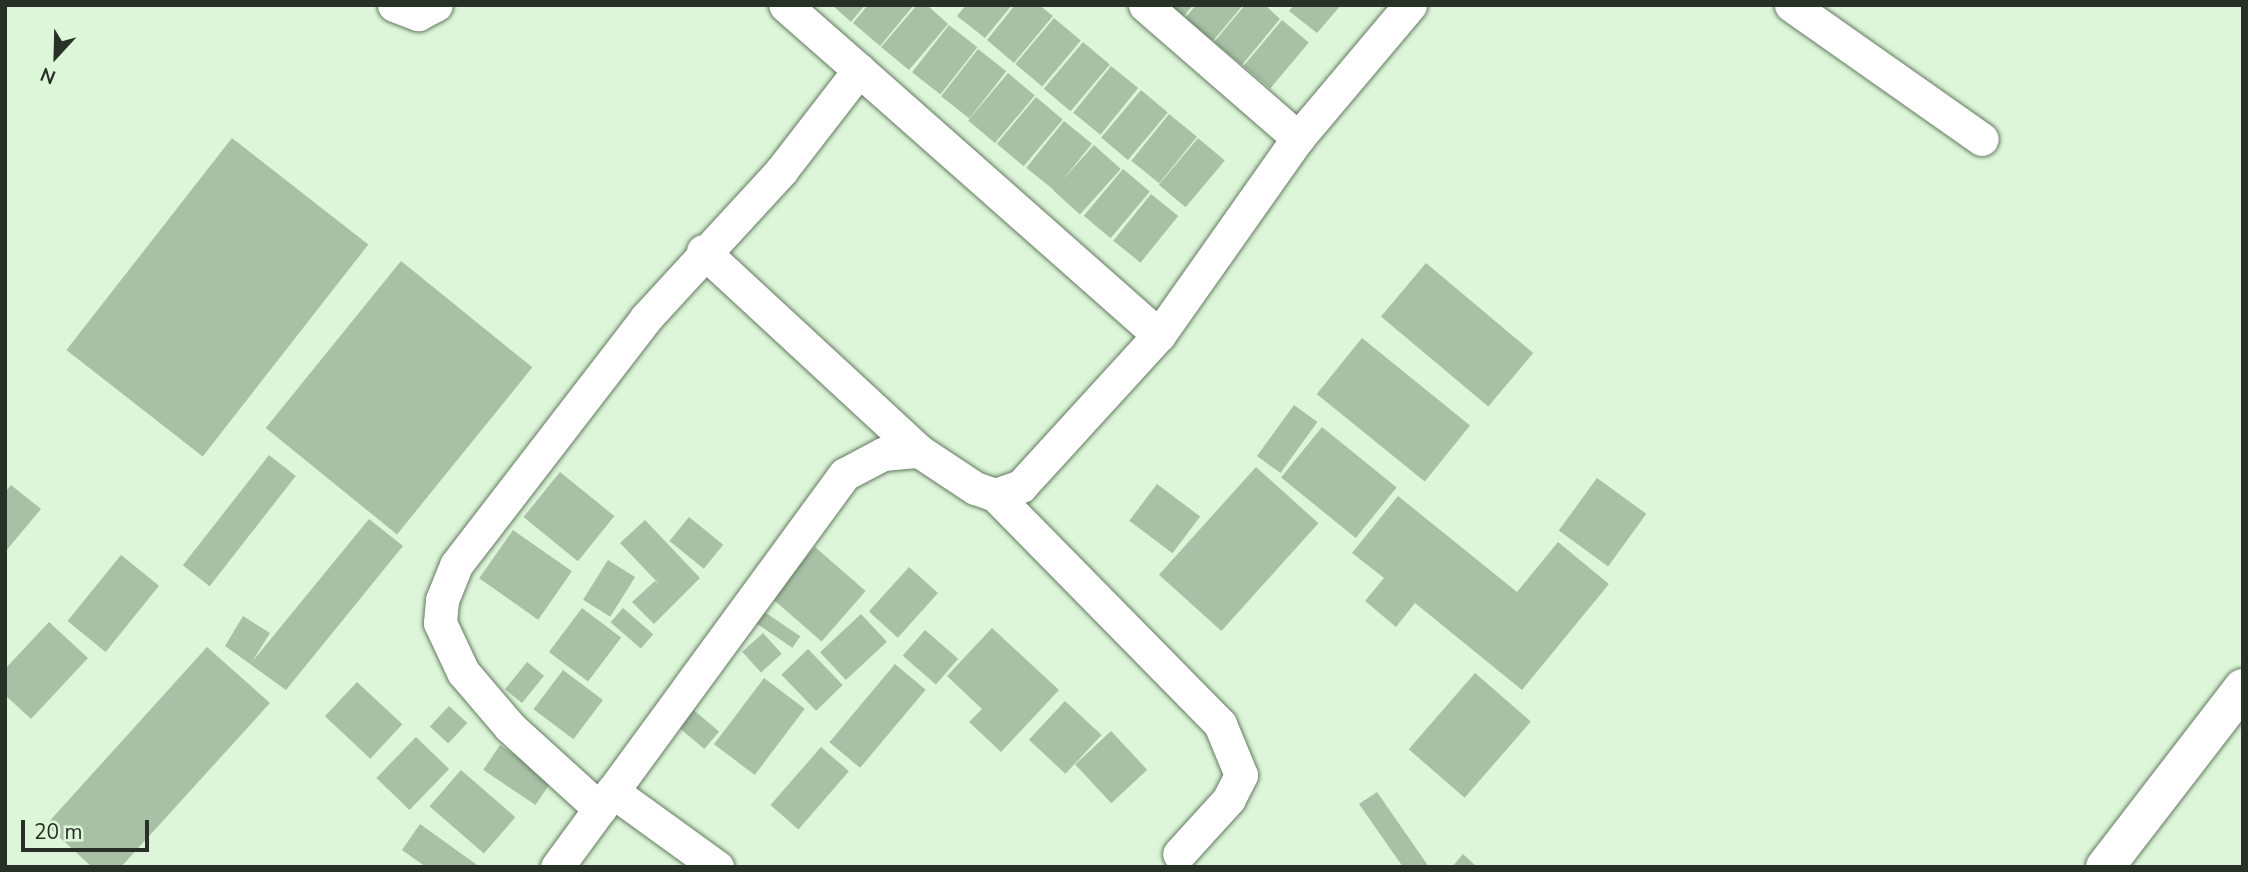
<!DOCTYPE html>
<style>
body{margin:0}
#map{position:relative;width:2248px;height:872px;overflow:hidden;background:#ddf6d9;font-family:"Nunito Sans",sans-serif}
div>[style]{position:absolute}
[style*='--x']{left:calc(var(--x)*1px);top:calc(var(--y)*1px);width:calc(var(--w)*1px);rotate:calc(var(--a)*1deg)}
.building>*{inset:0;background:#a8c0a5;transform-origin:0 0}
.roads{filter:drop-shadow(0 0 2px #637960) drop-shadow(0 0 2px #637960)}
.minor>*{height:33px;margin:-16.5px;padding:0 16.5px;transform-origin:16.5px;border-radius:16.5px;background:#fff}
.tertiary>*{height:38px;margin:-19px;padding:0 19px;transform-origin:19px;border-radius:19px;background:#fff}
span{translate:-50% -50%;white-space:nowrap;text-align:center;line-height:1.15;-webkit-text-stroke:7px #ddf6d9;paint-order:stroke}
.frame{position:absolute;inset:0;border:7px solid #273126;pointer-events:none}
.north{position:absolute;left:21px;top:21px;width:70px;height:70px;-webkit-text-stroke:5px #ddf6d9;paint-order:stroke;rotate:202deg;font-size:19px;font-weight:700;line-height:28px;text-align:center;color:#273126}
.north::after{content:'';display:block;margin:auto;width:24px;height:32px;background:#273126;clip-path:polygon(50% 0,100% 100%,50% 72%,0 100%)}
.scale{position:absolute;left:21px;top:820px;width:128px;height:32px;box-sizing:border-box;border:4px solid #273126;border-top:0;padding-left:9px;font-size:21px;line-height:24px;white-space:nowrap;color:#273126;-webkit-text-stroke:5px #ddf6d9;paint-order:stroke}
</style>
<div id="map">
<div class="building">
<div style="clip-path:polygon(832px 5px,865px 5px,851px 22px)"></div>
<div style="clip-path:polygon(868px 5px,914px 5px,880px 46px,853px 23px)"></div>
<div style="clip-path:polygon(917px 5px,927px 5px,948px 24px,909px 70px,881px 47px)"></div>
<div style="clip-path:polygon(966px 5px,1012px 5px,985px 38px,957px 16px)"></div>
<div style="clip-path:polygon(1015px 5px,1039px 5px,1053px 16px,1014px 63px,987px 40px)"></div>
<div style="clip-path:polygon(1170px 5px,1193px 5px,1184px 16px)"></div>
<div style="clip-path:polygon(1196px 5px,1243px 5px,1213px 41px,1185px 18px)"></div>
<div style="clip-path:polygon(1245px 5px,1265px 5px,1280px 19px,1242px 65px,1214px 42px)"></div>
<div style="clip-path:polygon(1294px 5px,1341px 5px,1317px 33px,1289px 11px)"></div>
<div style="left:1054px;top:18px;width:35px;height:60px;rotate:40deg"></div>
<div style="left:1282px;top:20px;width:35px;height:60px;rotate:40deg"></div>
<div style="left:949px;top:25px;width:36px;height:60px;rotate:38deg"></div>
<div style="left:1083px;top:42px;width:35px;height:61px;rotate:40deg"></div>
<div style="left:978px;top:49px;width:36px;height:60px;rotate:38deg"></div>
<div style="left:1111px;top:66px;width:35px;height:60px;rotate:39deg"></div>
<div style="left:1008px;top:73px;width:35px;height:62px;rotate:40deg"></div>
<div style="left:1141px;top:90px;width:35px;height:62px;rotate:40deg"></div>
<div style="left:1036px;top:97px;width:35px;height:61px;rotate:40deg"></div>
<div style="left:1169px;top:114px;width:36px;height:60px;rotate:39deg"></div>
<div style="left:1064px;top:121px;width:36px;height:60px;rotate:39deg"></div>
<div style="left:232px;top:138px;width:173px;height:269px;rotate:38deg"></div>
<div style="left:1198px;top:138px;width:35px;height:61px;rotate:40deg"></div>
<div style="left:1094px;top:145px;width:36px;height:61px;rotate:42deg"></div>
<div style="left:1123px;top:169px;width:35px;height:61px;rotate:40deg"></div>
<div style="left:1151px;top:194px;width:35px;height:60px;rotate:39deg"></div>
<div style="left:401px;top:261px;width:169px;height:215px;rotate:39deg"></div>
<div style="left:1426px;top:263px;width:140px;height:70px;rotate:40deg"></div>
<div style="left:1362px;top:338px;width:139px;height:72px;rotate:39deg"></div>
<div style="left:1294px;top:405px;width:29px;height:63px;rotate:36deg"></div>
<div style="left:1322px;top:427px;width:96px;height:65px;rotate:39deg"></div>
<div style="left:269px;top:455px;width:34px;height:140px;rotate:38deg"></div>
<div style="left:1256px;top:467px;width:84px;height:145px;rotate:42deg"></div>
<div style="left:560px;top:472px;width:70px;height:58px;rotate:39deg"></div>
<div style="left:1597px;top:478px;width:61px;height:65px;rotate:36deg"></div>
<div style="left:1157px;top:484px;width:54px;height:46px;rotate:37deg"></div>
<div style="clip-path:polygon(11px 485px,41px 509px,5px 552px,5px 492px)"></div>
<div style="clip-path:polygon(1398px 496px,1517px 592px,1558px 542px,1609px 584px,1522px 690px,1415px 603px,1396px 627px,1365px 601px,1384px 578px,1352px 553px)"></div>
<div style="left:689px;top:517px;width:44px;height:31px;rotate:39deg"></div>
<div style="clip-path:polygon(369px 519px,403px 546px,286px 690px,225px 646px,243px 616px,270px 633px,252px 662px)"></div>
<div style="clip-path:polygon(645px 520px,700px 578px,654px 624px,632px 602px,655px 581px,660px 585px,620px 543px)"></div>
<div style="left:513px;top:530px;width:72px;height:59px;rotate:35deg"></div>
<div style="left:815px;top:547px;width:67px;height:67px;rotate:41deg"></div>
<div style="left:121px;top:555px;width:49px;height:85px;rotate:39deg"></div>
<div style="left:608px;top:560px;width:32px;height:47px;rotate:32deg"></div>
<div style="left:909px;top:567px;width:39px;height:60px;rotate:42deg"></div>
<div style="left:582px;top:608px;width:49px;height:55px;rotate:37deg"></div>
<div style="left:623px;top:608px;width:40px;height:19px;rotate:41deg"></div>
<div style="left:763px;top:611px;width:45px;height:14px;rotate:34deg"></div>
<div style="left:861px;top:614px;width:38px;height:56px;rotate:47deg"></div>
<div style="clip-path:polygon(49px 622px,88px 658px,31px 719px,5px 695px,5px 669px)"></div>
<div style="clip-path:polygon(992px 628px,1059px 690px,1001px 752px,969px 722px,982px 709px,947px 676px)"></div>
<div style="left:925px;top:630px;width:44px;height:34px;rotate:41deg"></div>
<div style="left:763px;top:633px;width:28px;height:28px;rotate:48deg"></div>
<div style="clip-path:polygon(207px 647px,270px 703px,121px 867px,92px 867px,46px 825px)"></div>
<div style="left:808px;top:649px;width:50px;height:37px;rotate:46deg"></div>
<div style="left:527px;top:662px;width:22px;height:35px;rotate:39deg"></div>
<div style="left:895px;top:664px;width:40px;height:102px;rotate:40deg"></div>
<div style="left:563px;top:670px;width:50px;height:49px;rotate:37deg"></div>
<div style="left:1475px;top:673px;width:74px;height:101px;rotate:41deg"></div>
<div style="left:764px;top:678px;width:51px;height:83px;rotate:37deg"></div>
<div style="left:357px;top:682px;width:62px;height:47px;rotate:43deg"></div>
<div style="left:1065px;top:701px;width:50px;height:53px;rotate:43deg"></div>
<div style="left:449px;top:706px;width:25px;height:28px;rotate:43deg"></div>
<div style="left:690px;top:707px;width:38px;height:23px;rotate:40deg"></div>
<div style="left:1111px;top:731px;width:53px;height:49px;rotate:47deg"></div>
<div style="left:416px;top:737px;width:46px;height:57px;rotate:44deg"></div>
<div style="left:500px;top:745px;width:63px;height:30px;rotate:34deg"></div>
<div style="left:821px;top:747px;width:37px;height:77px;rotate:41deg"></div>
<div style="left:461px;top:770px;width:72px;height:48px;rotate:41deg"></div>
<div style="clip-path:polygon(1377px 792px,1429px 867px,1403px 867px,1359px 804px)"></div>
<div style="clip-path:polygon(420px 824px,480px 867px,426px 867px,402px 850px)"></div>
<div style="clip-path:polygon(1463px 854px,1477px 867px,1452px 867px)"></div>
</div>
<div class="roads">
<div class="minor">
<div style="--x:394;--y:5;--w:26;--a:21"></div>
<div style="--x:418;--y:14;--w:20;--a:-27"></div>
<div style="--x:1145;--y:5;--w:203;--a:41"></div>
<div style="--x:1791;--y:5;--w:233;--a:35.1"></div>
<div style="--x:859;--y:70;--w:400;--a:41.5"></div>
<div style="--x:703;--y:251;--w:294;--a:42.8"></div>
<div style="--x:995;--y:495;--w:321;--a:45.5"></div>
<div style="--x:1220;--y:724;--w:55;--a:67.6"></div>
<div style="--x:1241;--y:775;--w:27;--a:117"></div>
<div style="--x:1229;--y:799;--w:74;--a:132.3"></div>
<div style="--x:612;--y:791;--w:130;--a:35.9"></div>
<div style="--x:600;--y:809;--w:122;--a:-137.7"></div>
<div style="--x:510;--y:727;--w:72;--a:-130.5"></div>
<div style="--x:463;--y:672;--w:54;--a:-115.1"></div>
<div style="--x:440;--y:623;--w:23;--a:-85"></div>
<div style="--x:442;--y:600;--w:38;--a:-68"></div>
<div style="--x:456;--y:565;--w:312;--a:-52.4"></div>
<div style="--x:646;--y:318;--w:200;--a:-47.4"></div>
<div style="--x:781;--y:171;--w:128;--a:-52.3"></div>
<div style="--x:859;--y:70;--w:98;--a:-138.7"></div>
<div style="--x:557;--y:867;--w:487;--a:-53.8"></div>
<div style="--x:845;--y:474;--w:43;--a:-27.8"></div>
<div style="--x:883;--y:454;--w:36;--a:-5"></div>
<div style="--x:919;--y:451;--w:67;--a:33.5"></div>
<div style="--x:975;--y:488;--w:21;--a:19"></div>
<div style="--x:995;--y:495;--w:28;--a:-19"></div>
<div style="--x:1021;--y:486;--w:205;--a:-47.6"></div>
<div style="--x:1159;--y:335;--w:241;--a:-54.8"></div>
<div style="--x:1298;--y:138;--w:174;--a:-49.9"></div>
</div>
<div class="tertiary">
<div style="--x:2105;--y:867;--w:226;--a:-52.4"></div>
</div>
</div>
<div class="frame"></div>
<div class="north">N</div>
<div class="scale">20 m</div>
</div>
